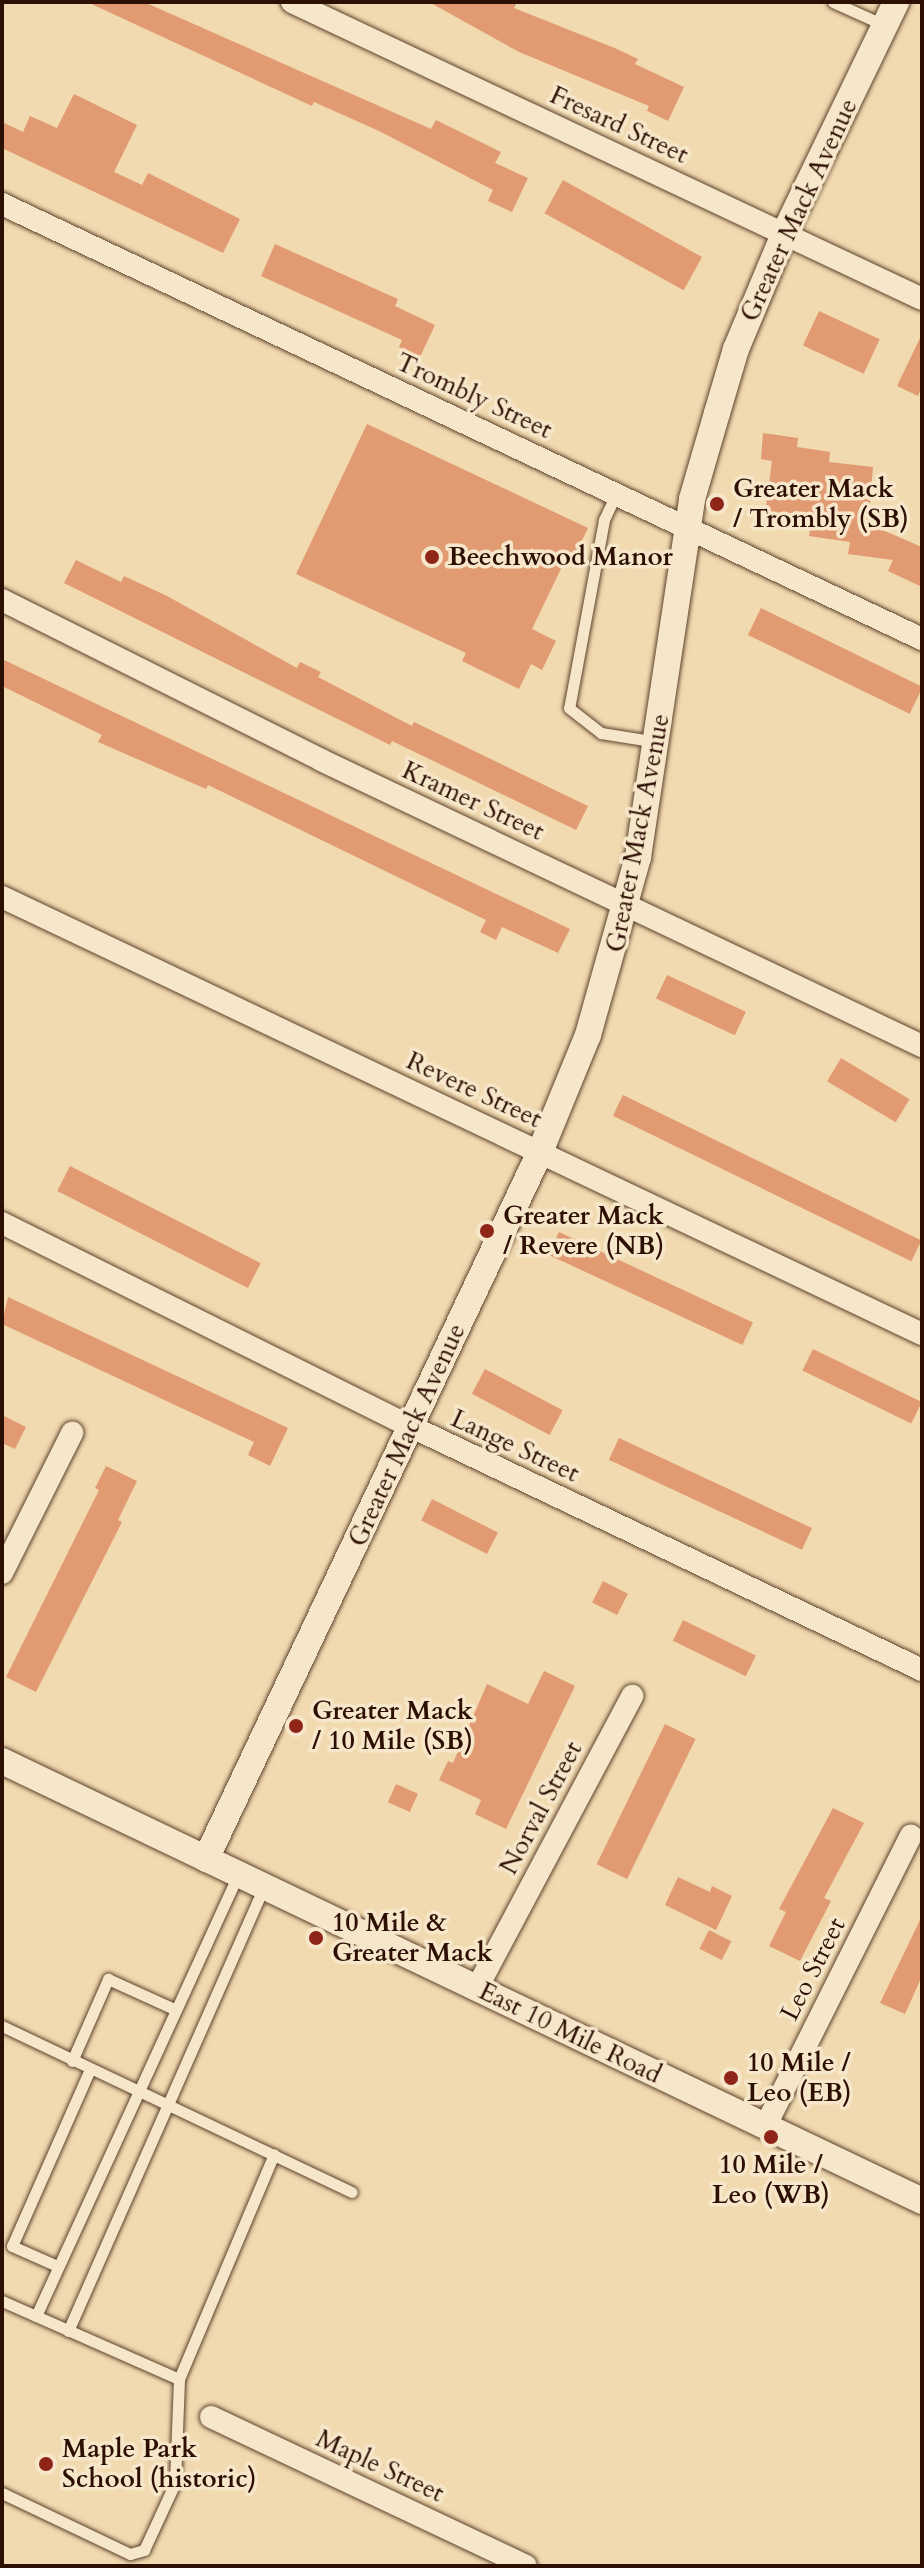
<!DOCTYPE html>
<style>
body{margin:0}
#map{position:relative;width:924px;height:2568px;overflow:hidden;background:#f1daaf;font-family:Cardo,serif}
div>[style]{position:absolute}
[style*='--x']{left:calc(var(--x)*1px);top:calc(var(--y)*1px);width:calc(var(--w)*1px);rotate:calc(var(--a)*1deg)}
.building>*{inset:0;background:#e19a71;transform-origin:0 0}
.roads{filter:drop-shadow(0 0 2px #5e422e) drop-shadow(0 0 2px #5e422e)}
.service>*{height:11px;margin:-5.5px;padding:0 5.5px;transform-origin:5.5px;border-radius:5.5px;background:#f6e7cb}
.minor>*{height:22px;margin:-11px;padding:0 11px;transform-origin:11px;border-radius:11px;background:#f6e7cb}
.tertiary>*{height:26px;margin:-13px;padding:0 13px;transform-origin:13px;border-radius:13px;background:#f6e7cb}
.dots>*{width:22px;height:22px;translate:-50% -50%;box-sizing:border-box;border:4px solid #f6e7cb;border-radius:50%}
span{translate:-50% -50%;white-space:nowrap;text-align:center;line-height:1.15;-webkit-text-stroke:7px #f6e7cb;paint-order:stroke}
.street-label{font-size:26px;color:#2d0f03}
.poi-label{font-size:26px;color:#2d0f03;font-weight:700}
.left{translate:0 -50%;text-align:left}
.frame{position:absolute;inset:0;border:4px solid #2d0f03;pointer-events:none}
</style>
<div id="map">
<div class="building">
<div style="clip-path:polygon(87px 2px,144px 2px,431px 129px,436px 120px,501px 152px,495px 163px,528px 178px,512px 212px,488px 201px,493px 190px,379px 131px,314px 102px,312px 106px)"></div>
<div style="clip-path:polygon(429px 2px,517px 2px,514px 8px,617px 49px,638px 59px,635px 64px,684px 87px,668px 121px,647px 111px,649px 106px,519px 52px)"></div>
<div style="clip-path:polygon(74px 94px,137px 125px,114px 172px,142px 185px,148px 173px,240px 219px,223px 253px,2px 148px,2px 122px,23px 132px,30px 116px,57px 128px)"></div>
<div style="left:563px;top:180px;width:159px;height:38px;rotate:29deg"></div>
<div style="clip-path:polygon(275px 244px,398px 299px,395px 306px,435px 325px,420px 357px,399px 347px,402px 340px,261px 276px)"></div>
<div style="left:819px;top:311px;width:67px;height:38px;rotate:25deg"></div>
<div style="clip-path:polygon(922px 334px,922px 386px,918px 396px,897px 386px)"></div>
<div style="clip-path:polygon(367px 424px,588px 528px,575px 555px,569px 552px,532px 629px,556px 641px,542px 670px,531px 664px,519px 689px,462px 661px,466px 653px,296px 574px)"></div>
<div style="clip-path:polygon(763px 433px,798px 438px,797px 447px,830px 452px,829px 462px,873px 467px,869px 514px,882px 515px,880px 529px,922px 547px,922px 587px,888px 571px,893px 560px,848px 554px,850px 542px,809px 536px,812px 519px,765px 514px,772px 461px,761px 459px)"></div>
<div style="clip-path:polygon(76px 560px,121px 582px,124px 576px,167px 596px,297px 668px,300px 662px,321px 672px,318px 677px,412px 726px,414px 722px,588px 806px,576px 830px,392px 741px,390px 745px,64px 583px)"></div>
<div style="left:761px;top:608px;width:180px;height:30px;rotate:26deg"></div>
<div style="clip-path:polygon(2px 659px,570px 929px,558px 953px,502px 927px,496px 940px,480px 932px,486px 920px,208px 785px,206px 789px,98px 742px,102px 735px,2px 686px)"></div>
<div style="left:667px;top:975px;width:87px;height:26px;rotate:25deg"></div>
<div style="left:841px;top:1058px;width:80px;height:27px;rotate:31deg"></div>
<div style="left:623px;top:1095px;width:332px;height:23px;rotate:26deg"></div>
<div style="left:70px;top:1166px;width:214px;height:28px;rotate:27deg"></div>
<div style="left:559px;top:1232px;width:214px;height:25px;rotate:25deg"></div>
<div style="clip-path:polygon(8px 1297px,288px 1428px,270px 1466px,248px 1455px,254px 1442px,2px 1324px)"></div>
<div style="left:813px;top:1349px;width:121px;height:24px;rotate:26deg"></div>
<div style="left:485px;top:1369px;width:88px;height:28px;rotate:28deg"></div>
<div style="clip-path:polygon(2px 1415px,26px 1427px,15px 1449px,2px 1443px)"></div>
<div style="left:619px;top:1438px;width:213px;height:24px;rotate:25deg"></div>
<div style="clip-path:polygon(106px 1466px,137px 1481px,118px 1520px,122px 1522px,36px 1692px,6px 1677px,99px 1490px,95px 1488px)"></div>
<div style="left:432px;top:1499px;width:74px;height:24px;rotate:27deg"></div>
<div style="left:603px;top:1581px;width:28px;height:24px;rotate:27deg"></div>
<div style="left:683px;top:1620px;width:81px;height:23px;rotate:26deg"></div>
<div style="clip-path:polygon(544px 1671px,575px 1686px,506px 1829px,475px 1814px,481px 1800px,439px 1780px,448px 1761px,453px 1763px,487px 1684px,528px 1704px)"></div>
<div style="left:665px;top:1724px;width:34px;height:156px;rotate:26deg"></div>
<div style="left:396px;top:1784px;width:24px;height:20px;rotate:24deg"></div>
<div style="clip-path:polygon(833px 1808px,864px 1823px,824px 1898px,831px 1901px,800px 1961px,769px 1946px,786px 1912px,779px 1909px)"></div>
<div style="clip-path:polygon(678px 1877px,710px 1892px,712px 1886px,732px 1896px,716px 1930px,665px 1905px)"></div>
<div style="clip-path:polygon(922px 1916px,922px 1976px,905px 2014px,880px 2003px)"></div>
<div style="left:709px;top:1930px;width:25px;height:21px;rotate:27deg"></div>
</div>
<div class="roads">
<div class="service">
<div style="--x:833;--y:2;--w:56;--a:24.3"></div>
<div style="--x:616;--y:494;--w:29;--a:115"></div>
<div style="--x:604;--y:520;--w:191;--a:100.5"></div>
<div style="--x:569;--y:708;--w:41;--a:38"></div>
<div style="--x:601;--y:733;--w:57;--a:9.1"></div>
<div style="--x:2;--y:2026;--w:387;--a:25.4"></div>
<div style="--x:72;--y:2061;--w:90;--a:-66.3"></div>
<div style="--x:108;--y:1979;--w:72;--a:24.4"></div>
<div style="--x:55;--y:2265;--w:47;--a:-156.2"></div>
<div style="--x:12;--y:2246;--w:193;--a:-66.2"></div>
<div style="--x:2;--y:2301;--w:193;--a:23.8"></div>
<div style="--x:179;--y:2379;--w:244;--a:-67.1"></div>
<div style="--x:36;--y:2316;--w:485;--a:-65.4"></div>
<div style="--x:68;--y:2331;--w:486;--a:-66.2"></div>
<div style="--x:2;--y:2493;--w:142;--a:25.5"></div>
<div style="--x:130;--y:2554;--w:15;--a:-16"></div>
<div style="--x:144;--y:2550;--w:74;--a:-65.2"></div>
<div style="--x:175;--y:2483;--w:104;--a:-87.8"></div>
</div>
<div class="minor">
<div style="--x:292;--y:2;--w:696;--a:25.24"></div>
<div style="--x:2;--y:204;--w:1018;--a:25.31"></div>
<div style="--x:2;--y:600;--w:357;--a:26.6"></div>
<div style="--x:321;--y:760;--w:666;--a:25.45"></div>
<div style="--x:2;--y:897;--w:1019;--a:25.41"></div>
<div style="--x:2;--y:1223;--w:456;--a:26.5"></div>
<div style="--x:410;--y:1426;--w:567;--a:25.48"></div>
<div style="--x:2;--y:1573;--w:157;--a:-63.4"></div>
<div style="--x:477;--y:1988;--w:331;--a:-62"></div>
<div style="--x:765;--y:2127;--w:326;--a:-63.4"></div>
<div style="--x:211;--y:2417;--w:348;--a:25.3"></div>
</div>
<div class="tertiary">
<div style="--x:2;--y:1761;--w:1020;--a:25.56"></div>
<div style="--x:206;--y:1859;--w:782;--a:-64.71"></div>
<div style="--x:540;--y:1152;--w:126;--a:-67.7"></div>
<div style="--x:588;--y:1035;--w:185;--a:-74.3"></div>
<div style="--x:638;--y:857;--w:362;--a:-81.4"></div>
<div style="--x:692;--y:499;--w:90;--a:-73.8"></div>
<div style="--x:717;--y:413;--w:67;--a:-73.5"></div>
<div style="--x:736;--y:349;--w:125;--a:-67.3"></div>
<div style="--x:784;--y:234;--w:258;--a:-64.2"></div>
</div>
</div>
<div class="dots">
<div style="left:717px;top:504px;background:#8f2418"></div>
<div style="left:432px;top:557px;background:#8f2418"></div>
<div style="left:487px;top:1231px;background:#8f2418"></div>
<div style="left:296px;top:1726px;background:#8f2418"></div>
<div style="left:316px;top:1938px;background:#8f2418"></div>
<div style="left:731px;top:2078px;background:#8f2418"></div>
<div style="left:771px;top:2137px;background:#8f2418"></div>
<div style="left:46px;top:2464px;background:#8f2418"></div>
</div>
<div class="street-label">
<span style="left:619px;top:125px;rotate:25deg">Fresard Street</span>
<span style="left:799px;top:210px;rotate:-65deg">Greater Mack Avenue</span>
<span style="left:474px;top:396px;rotate:25deg">Trombly Street</span>
<span style="left:473px;top:801px;rotate:25deg">Kramer Street</span>
<span style="left:638px;top:833px;rotate:-79deg">Greater Mack Avenue</span>
<span style="left:474px;top:1090px;rotate:25deg">Revere Street</span>
<span style="left:407px;top:1435px;rotate:-65deg">Greater Mack Avenue</span>
<span style="left:515px;top:1446px;rotate:25deg">Lange Street</span>
<span style="left:541px;top:1808px;rotate:-62deg">Norval Street</span>
<span style="left:813px;top:1969px;rotate:-63deg">Leo Street</span>
<span style="left:570px;top:2033px;rotate:26deg">East 10 Mile Road</span>
<span style="left:380px;top:2466px;rotate:25deg">Maple Street</span>
</div>
<div class="poi-label">
<span class="left" style="left:733px;top:504px">Greater Mack<br>/ Trombly (SB)</span>
<span class="left" style="left:448px;top:557px">Beechwood Manor</span>
<span class="left" style="left:503px;top:1231px">Greater Mack<br>/ Revere (NB)</span>
<span class="left" style="left:312px;top:1726px">Greater Mack<br>/ 10 Mile (SB)</span>
<span class="left" style="left:332px;top:1938px">10 Mile &amp;<br>Greater Mack</span>
<span class="left" style="left:747px;top:2078px">10 Mile /<br>Leo (EB)</span>
<span style="left:771px;top:2180px">10 Mile /<br>Leo (WB)</span>
<span class="left" style="left:62px;top:2464px">Maple Park<br>School (historic)</span>
</div>
<div class="frame"></div>
</div>
